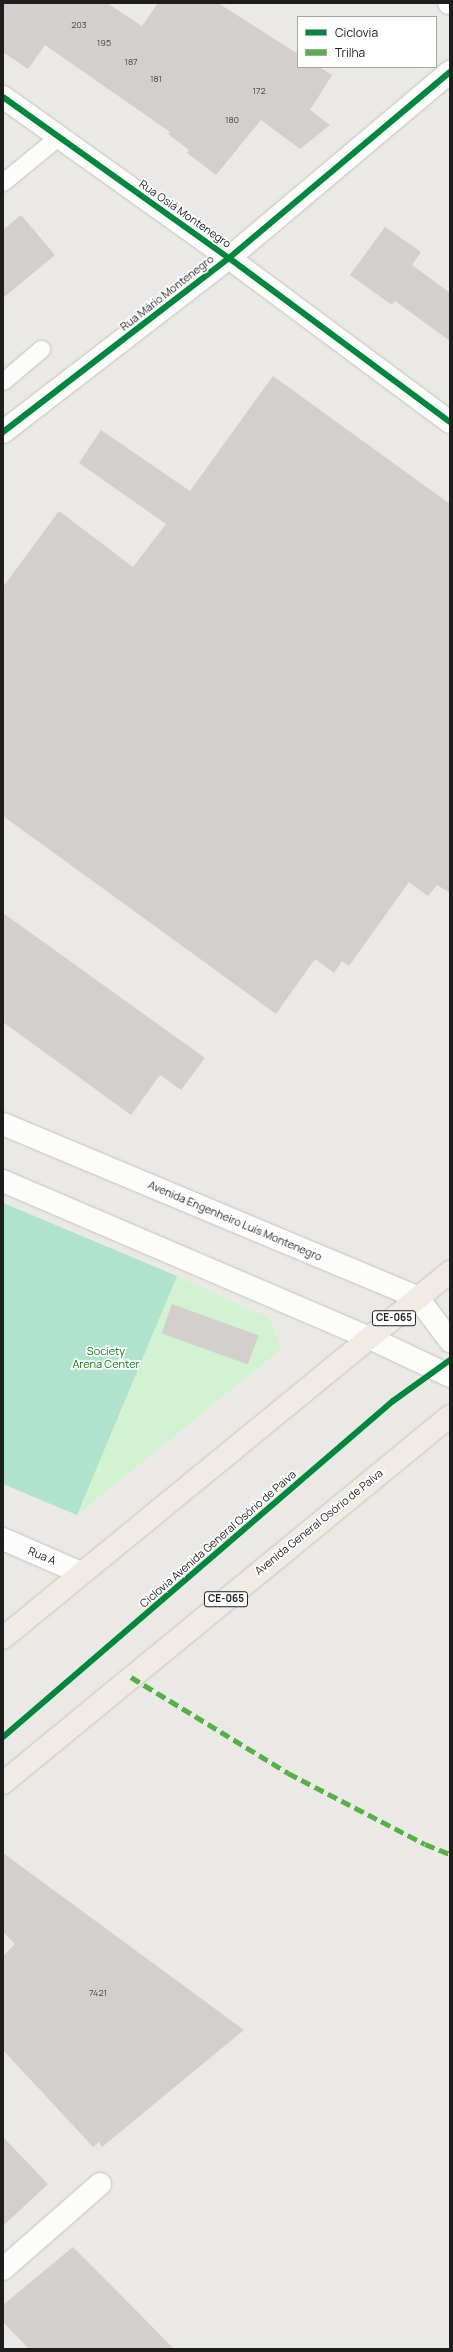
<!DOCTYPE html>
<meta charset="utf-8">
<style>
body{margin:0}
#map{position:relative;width:453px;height:2352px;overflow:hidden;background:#ebe9e5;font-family:Manrope,sans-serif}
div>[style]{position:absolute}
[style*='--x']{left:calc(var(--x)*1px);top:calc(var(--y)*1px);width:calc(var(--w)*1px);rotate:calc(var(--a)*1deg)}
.park>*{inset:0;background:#d2f2d2}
.pitch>*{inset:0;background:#b0e3cd}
.building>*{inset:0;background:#d2cfcc;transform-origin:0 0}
.roads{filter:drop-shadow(0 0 1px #c4c3c1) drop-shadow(0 0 1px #c4c3c1)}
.lane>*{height:17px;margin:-8.5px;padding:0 8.5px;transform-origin:8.5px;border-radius:8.5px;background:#fcfcfb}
.street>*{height:22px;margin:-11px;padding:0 11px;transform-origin:11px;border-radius:11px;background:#fcfcfb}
.primary>*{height:22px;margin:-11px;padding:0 11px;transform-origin:11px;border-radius:11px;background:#f0ebe4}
.quiet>*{height:5px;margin-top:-2.5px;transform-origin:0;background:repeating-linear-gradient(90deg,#55b145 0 10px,transparent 0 15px)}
.cycleway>*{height:6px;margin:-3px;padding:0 3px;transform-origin:3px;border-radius:3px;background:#00873e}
span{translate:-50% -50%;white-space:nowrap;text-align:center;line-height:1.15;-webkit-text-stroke:3.5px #fff;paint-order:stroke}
.number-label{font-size:9px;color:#4a4a49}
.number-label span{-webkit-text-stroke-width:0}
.shield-label span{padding:1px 3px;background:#fff;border:1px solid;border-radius:3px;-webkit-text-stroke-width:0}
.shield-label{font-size:10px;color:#1d1d1d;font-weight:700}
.street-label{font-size:11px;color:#1d1d1d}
.park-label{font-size:11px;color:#0b7a15}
.frame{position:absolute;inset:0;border:4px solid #1d1d1d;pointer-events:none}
.legend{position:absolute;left:297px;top:16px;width:140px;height:52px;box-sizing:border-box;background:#fff;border:1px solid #a5a5a5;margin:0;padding:5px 7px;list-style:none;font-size:12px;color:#1d1d1d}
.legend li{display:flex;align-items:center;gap:8px;height:20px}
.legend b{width:20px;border:1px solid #a5a5a5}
</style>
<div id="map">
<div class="park">
<div style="clip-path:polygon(3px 1203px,177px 1276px,269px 1318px,281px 1349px,77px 1515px,3px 1484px)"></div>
</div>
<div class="pitch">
<div style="clip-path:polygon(3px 1203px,177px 1276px,77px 1515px,3px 1484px)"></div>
</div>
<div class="building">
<div style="clip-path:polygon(3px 3px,107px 3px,142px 26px,158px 3px,218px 3px,298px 54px,298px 67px,319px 67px,332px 75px,310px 110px,330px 125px,300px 149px,261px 120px,216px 175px,187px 153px,189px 150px,168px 134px,170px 132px,45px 45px,28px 69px,3px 52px)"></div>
<div style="clip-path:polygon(21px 215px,55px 255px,3px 298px,3px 230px)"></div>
<div style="clip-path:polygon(385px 227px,421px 252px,412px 265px,450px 293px,450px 341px,395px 301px,392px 305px,350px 275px)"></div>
<div style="clip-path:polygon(273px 376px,450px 504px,450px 893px,437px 885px,428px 896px,409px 882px,349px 966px,342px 961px,334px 973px,315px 959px,276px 1014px,3px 816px,3px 587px,59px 511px,133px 567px,166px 524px,79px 463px,101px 430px,190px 491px)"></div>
<div style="clip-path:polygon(3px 913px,205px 1058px,181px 1090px,160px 1075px,131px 1115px,3px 1022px)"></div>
<div style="left:172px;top:1304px;width:92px;height:31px;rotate:20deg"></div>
<div style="clip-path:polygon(3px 1853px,244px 2030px,102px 2147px,99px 2142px,93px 2147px,3px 2050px,3px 1956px,15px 1944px,3px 1932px)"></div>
<div style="clip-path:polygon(3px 2137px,48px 2184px,3px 2226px)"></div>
<div style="clip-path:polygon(73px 2247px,113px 2287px,174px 2349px,29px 2349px,3px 2322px,3px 2305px)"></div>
</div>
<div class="roads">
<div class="lane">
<div style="--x:3;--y:182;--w:71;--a:-39.3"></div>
<div style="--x:3;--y:381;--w:50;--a:-40.1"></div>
</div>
<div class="street">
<div style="--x:449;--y:3;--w:1;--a:0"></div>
<div style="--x:3;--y:97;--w:277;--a:35.5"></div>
<div style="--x:229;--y:258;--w:275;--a:36.6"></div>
<div style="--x:3;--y:432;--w:285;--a:-37.6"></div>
<div style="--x:229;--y:258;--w:289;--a:-40.1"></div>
<div style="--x:3;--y:1124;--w:450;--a:22.7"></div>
<div style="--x:418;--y:1298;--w:54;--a:53.3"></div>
<div style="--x:3;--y:1181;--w:399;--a:23.2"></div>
<div style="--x:370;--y:1338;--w:89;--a:25.4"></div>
<div style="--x:3;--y:1539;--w:85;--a:23.6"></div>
<div style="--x:3;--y:2269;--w:129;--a:-41.2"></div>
</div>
<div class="primary">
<div style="--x:3;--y:1638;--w:578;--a:-39.31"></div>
<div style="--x:3;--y:1783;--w:578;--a:-39.39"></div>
</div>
</div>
<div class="quiet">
<div style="--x:131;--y:1677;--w:184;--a:31.4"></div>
<div style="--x:288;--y:1773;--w:154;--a:27.4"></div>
<div style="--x:425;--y:1844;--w:27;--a:22"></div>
</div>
<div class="cycleway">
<div style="--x:3;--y:97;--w:277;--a:35.5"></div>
<div style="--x:229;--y:258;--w:275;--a:36.6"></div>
<div style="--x:3;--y:432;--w:285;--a:-37.6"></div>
<div style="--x:229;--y:258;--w:289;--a:-40.1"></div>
<div style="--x:3;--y:1737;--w:515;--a:-40.75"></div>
<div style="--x:393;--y:1401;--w:70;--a:-35.7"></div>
</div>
<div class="number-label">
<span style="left:79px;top:25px">203</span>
<span style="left:104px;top:43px">195</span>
<span style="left:131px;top:62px">187</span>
<span style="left:156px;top:79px">181</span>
<span style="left:259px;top:91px">172</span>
<span style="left:232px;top:120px">180</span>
<span style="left:98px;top:1993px">7421</span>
</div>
<div class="shield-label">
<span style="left:394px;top:1318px">CE-065</span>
<span style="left:226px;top:1599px">CE-065</span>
</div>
<div class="street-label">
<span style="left:185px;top:214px;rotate:35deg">Rua Osiá Montenegro</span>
<span style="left:167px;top:293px;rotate:-38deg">Rua Mário Montenegro</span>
<span style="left:235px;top:1221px;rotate:23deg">Avenida Engenheiro Luís Montenegro</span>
<span style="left:319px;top:1522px;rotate:-39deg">Avenida General Osório de Paiva</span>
<span style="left:218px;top:1539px;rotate:-41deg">Ciclovia Avenida General Osório de Paiva</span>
<span style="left:42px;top:1556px;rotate:23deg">Rua A</span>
</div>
<div class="park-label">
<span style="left:106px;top:1358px">Society<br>Arena Center</span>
</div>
<div class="frame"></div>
<ul class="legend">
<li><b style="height:5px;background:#00873e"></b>Ciclovia</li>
<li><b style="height:5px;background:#55b145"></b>Trilha</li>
</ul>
</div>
